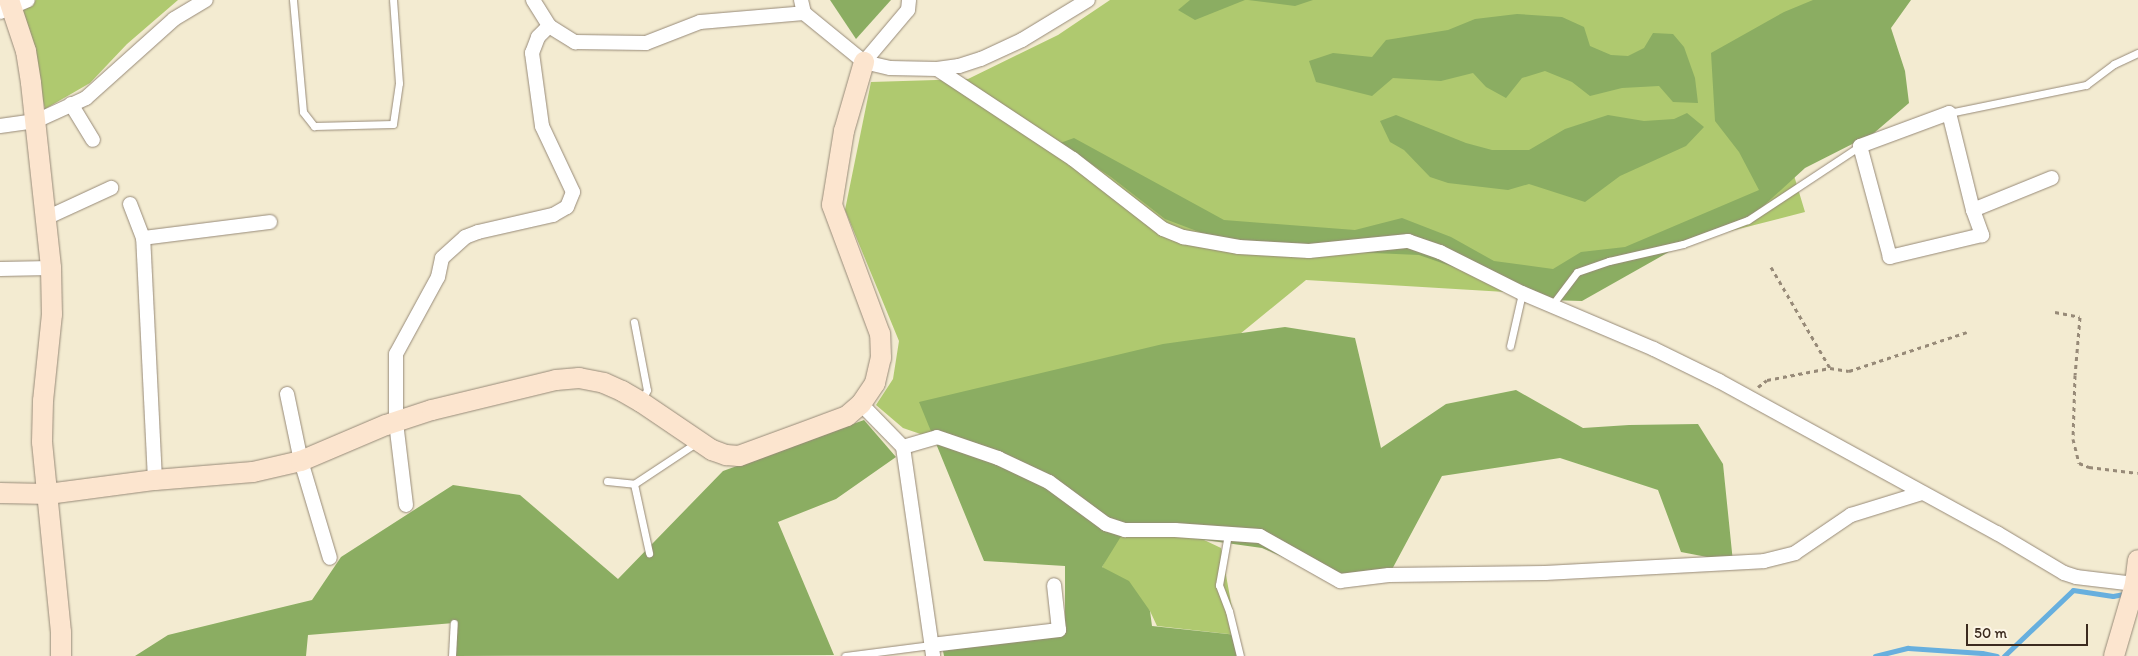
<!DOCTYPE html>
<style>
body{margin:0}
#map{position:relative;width:2138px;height:656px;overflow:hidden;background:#f3ebd1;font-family:Itim,sans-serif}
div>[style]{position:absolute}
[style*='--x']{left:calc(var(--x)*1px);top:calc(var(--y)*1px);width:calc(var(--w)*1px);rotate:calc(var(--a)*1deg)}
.green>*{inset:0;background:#afc96f}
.forest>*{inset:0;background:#8bad62}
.stream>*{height:5px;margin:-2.5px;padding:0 2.5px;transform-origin:2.5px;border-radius:2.5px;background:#67afde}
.path>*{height:3px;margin-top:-1.5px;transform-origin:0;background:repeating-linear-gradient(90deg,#978a78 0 4px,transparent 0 8px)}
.roads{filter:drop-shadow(0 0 1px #978a78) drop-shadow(0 0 1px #978a78)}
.lane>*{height:7px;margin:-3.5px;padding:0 3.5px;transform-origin:3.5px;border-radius:3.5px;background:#fff}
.street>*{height:14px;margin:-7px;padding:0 7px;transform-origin:7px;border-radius:7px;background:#fff}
.secondary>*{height:20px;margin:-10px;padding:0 10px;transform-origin:10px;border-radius:10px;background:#fce5cf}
span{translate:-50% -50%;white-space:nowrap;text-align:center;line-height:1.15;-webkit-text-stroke:4.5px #fcf5e5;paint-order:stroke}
.scale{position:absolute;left:1966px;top:624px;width:122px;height:22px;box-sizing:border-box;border:2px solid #3b2a1e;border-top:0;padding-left:6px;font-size:15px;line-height:18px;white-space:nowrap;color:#3b2a1e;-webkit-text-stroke:4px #fcf5e5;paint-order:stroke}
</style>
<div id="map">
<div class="green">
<div style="clip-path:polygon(36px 0,178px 0,127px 44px,90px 83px,45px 109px,20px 7px)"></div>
<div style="clip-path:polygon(1110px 0,1861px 0,1777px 119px,1805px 212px,1664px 248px,1552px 305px,1522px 293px,1306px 280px,1207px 361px,987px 457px,903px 428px,876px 405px,893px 379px,899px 341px,845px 210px,871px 82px,968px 79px,1058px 35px)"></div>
<div style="clip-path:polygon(1121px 529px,1202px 539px,1221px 548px,1237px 635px,1157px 626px,1150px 611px,1102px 567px)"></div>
</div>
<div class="forest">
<div style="clip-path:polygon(830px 0,891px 0,856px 39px)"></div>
<div style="clip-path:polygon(1190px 0,1245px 0,1195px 20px,1178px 10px)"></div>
<div style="clip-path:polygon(1248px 0,1313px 0,1295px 6px)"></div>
<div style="clip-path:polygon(1813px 0,1911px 0,1891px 28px,1905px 71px,1909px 103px,1874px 133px,1805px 168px,1748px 220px,1683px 244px,1582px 301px,1548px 300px,1419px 255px,1239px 247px,1165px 219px,1111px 177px,1060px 143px,1074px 138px,1224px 220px,1355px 230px,1402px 218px,1451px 237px,1494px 261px,1553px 269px,1581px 252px,1625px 247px,1759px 190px,1739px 152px,1715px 121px,1711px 53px,1784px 12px)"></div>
<div style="clip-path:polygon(1517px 14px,1562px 17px,1584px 27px,1590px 46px,1611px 55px,1628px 56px,1644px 48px,1653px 33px,1673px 34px,1684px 47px,1695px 78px,1698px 103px,1673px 102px,1659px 86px,1622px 88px,1590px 96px,1572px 82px,1545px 71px,1522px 78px,1506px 98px,1486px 87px,1473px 73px,1441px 81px,1393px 78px,1372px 96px,1316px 82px,1309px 61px,1333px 53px,1372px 57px,1386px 40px,1448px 30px,1475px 19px)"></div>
<div style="clip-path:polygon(1687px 113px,1704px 127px,1686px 146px,1620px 176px,1585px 202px,1529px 184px,1508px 190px,1448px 183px,1430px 177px,1404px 150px,1390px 142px,1380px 121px,1396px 115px,1466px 143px,1492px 150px,1529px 150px,1565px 129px,1608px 115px,1644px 121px,1674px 119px)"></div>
<div style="clip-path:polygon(1285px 327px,1355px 338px,1381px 448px,1446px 404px,1516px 390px,1583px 428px,1629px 425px,1698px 424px,1723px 464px,1733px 562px,1681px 552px,1658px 490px,1560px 458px,1442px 476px,1389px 575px,1340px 581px,1262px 548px,1119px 528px,1125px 530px,1102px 567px,1129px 581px,1150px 611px,1152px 626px,1237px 635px,1242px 656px,944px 656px,943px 651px,1065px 629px,1065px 566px,984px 561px,919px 402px,1163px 344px)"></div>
<div style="clip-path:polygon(864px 420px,896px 457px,836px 499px,778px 522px,834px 655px,456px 656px,454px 623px,308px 635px,306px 656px,135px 656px,168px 635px,312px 600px,341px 557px,453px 485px,520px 495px,618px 579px,723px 471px)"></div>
</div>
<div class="stream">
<div style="--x:1875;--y:656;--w:34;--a:-14"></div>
<div style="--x:1908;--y:648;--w:74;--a:3.9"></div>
<div style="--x:1982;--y:653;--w:15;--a:11"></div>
<div style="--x:2004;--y:656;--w:95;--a:-43.7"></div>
<div style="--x:2073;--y:590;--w:40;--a:8.5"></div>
<div style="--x:2113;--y:596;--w:15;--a:-11"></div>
</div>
<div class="path">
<div style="--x:1771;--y:267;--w:117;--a:59.7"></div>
<div style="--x:2055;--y:312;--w:25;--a:11"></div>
<div style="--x:2080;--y:317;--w:58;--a:94.9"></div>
<div style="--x:2075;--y:375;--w:64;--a:91.8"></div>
<div style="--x:2073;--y:439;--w:25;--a:76"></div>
<div style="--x:2079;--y:463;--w:11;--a:22"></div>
<div style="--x:2089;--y:467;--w:49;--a:7"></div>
<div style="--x:1758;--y:387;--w:11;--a:-38"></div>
<div style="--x:1767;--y:380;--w:64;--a:-10.8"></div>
<div style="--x:1830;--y:368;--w:19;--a:9"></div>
<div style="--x:1849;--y:371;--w:124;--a:-18.3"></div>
</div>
<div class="roads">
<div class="lane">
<div style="--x:293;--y:0;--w:112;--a:84.9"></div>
<div style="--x:303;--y:112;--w:18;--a:52"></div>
<div style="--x:314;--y:126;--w:79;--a:-1.5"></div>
<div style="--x:393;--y:124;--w:41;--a:-81.7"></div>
<div style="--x:399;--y:83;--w:83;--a:-94.1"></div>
<div style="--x:1949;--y:113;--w:140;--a:-11.6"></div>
<div style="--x:2086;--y:85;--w:35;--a:-37"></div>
<div style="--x:2114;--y:64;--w:26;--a:-25"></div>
<div style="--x:1552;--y:305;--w:41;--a:-52.9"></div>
<div style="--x:1577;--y:272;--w:34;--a:-19"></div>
<div style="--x:1609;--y:261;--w:76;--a:-12.9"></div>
<div style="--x:1683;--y:244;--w:69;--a:-20.3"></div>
<div style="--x:1748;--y:220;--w:134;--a:-33.5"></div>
<div style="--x:634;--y:322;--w:69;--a:79.2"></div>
<div style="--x:647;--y:390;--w:13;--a:117"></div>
<div style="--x:1510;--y:346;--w:54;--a:-77.2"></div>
<div style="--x:607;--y:481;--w:27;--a:6"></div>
<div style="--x:634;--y:484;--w:74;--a:-33.5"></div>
<div style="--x:634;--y:484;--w:71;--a:77.7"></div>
<div style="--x:1228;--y:534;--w:52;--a:100"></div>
<div style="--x:1219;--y:585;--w:28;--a:69"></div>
<div style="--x:1229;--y:611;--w:46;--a:76.3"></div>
<div style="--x:452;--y:656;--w:33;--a:-87"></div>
<div style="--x:845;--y:656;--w:87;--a:-7.3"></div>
</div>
<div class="street">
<div style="--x:533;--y:0;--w:31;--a:58"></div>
<div style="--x:549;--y:26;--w:31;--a:32"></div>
<div style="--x:575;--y:42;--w:71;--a:0.8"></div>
<div style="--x:646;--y:43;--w:58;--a:-21.3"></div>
<div style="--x:700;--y:22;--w:104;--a:-4.9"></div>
<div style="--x:801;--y:0;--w:13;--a:77"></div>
<div style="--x:804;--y:13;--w:77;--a:39.2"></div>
<div style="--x:864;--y:62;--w:27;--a:13"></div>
<div style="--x:890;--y:68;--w:47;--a:1.2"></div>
<div style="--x:937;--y:69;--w:163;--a:33.5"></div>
<div style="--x:1073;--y:159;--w:114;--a:37.9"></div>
<div style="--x:1163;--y:229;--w:22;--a:22"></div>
<div style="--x:1183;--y:237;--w:57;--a:10.1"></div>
<div style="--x:1239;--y:247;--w:70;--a:3.3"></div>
<div style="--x:1309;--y:251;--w:100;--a:-5.8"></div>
<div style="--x:1408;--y:241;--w:34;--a:19"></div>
<div style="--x:1440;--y:252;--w:92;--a:26.6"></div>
<div style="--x:1522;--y:293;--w:143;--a:23"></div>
<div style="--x:1654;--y:349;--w:72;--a:26.2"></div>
<div style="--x:1719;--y:381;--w:317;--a:28.7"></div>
<div style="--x:1997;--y:533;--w:78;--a:30.8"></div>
<div style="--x:2064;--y:573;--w:13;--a:18"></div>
<div style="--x:2076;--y:577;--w:59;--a:6.8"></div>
<div style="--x:0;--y:12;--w:30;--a:-23"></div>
<div style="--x:864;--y:62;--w:68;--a:-49.8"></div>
<div style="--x:908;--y:10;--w:10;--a:-84"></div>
<div style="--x:937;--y:69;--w:22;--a:-8"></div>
<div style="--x:959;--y:66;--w:23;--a:-18"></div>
<div style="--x:981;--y:59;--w:45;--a:-24.9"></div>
<div style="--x:1022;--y:40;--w:77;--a:-31.2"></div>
<div style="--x:71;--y:104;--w:42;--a:58.6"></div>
<div style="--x:0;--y:126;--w:36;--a:-8"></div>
<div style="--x:36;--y:121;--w:55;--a:-24.7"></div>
<div style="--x:86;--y:98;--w:118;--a:-41.9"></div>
<div style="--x:174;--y:19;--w:37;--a:-31"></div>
<div style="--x:130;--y:204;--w:36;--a:69"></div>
<div style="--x:1973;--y:210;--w:27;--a:70"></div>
<div style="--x:1982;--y:235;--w:95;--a:166.6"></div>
<div style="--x:1890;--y:257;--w:115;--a:-105.1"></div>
<div style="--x:1860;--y:146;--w:95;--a:-20.3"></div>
<div style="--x:1949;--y:113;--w:100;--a:76.1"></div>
<div style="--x:1973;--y:210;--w:85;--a:-22.1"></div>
<div style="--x:46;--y:218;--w:72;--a:-24.8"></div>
<div style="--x:0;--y:269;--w:51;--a:-1.1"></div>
<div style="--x:287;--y:394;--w:68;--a:78.2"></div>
<div style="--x:301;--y:461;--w:101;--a:73.4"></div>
<div style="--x:861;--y:404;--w:60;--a:45.7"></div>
<div style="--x:903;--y:447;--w:211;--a:81.8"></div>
<div style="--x:903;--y:447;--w:35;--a:-16"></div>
<div style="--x:937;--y:437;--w:65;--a:19"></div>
<div style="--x:998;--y:458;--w:56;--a:25.2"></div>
<div style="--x:1049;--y:482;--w:71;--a:36.4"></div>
<div style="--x:1106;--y:524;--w:20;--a:18"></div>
<div style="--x:1125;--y:530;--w:50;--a:0"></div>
<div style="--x:1175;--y:530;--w:85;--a:4"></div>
<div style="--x:1260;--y:536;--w:92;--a:29.4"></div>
<div style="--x:1340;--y:581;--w:49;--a:-7"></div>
<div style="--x:1389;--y:575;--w:156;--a:-0.7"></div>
<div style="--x:1545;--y:573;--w:219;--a:-3.1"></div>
<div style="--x:1764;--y:561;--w:32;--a:-14"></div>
<div style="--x:1795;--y:553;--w:68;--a:-34.2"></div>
<div style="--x:1851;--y:515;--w:74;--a:-17.2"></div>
<div style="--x:155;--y:480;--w:242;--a:-92.8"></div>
<div style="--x:143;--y:238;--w:128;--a:-7.2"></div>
<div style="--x:406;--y:505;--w:84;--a:-96.9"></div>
<div style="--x:396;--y:422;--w:68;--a:-90"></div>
<div style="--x:396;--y:354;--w:88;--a:-61.4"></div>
<div style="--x:438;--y:277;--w:19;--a:-78"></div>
<div style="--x:442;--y:258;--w:31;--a:-42"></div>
<div style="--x:465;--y:237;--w:14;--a:-21"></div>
<div style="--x:478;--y:232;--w:77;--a:-12.8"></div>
<div style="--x:553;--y:215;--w:16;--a:-30"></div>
<div style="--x:567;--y:207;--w:16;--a:-68"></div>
<div style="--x:573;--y:192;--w:73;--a:-115.2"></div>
<div style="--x:542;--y:126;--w:74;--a:-97.8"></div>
<div style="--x:532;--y:53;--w:17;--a:-69"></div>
<div style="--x:538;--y:37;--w:16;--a:-45"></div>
<div style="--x:931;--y:645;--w:129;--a:-6.7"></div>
<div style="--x:1059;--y:630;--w:45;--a:-96.3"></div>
</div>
<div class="secondary">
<div style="--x:9;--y:0;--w:54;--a:71.6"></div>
<div style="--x:26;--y:51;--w:32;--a:81"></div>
<div style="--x:31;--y:83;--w:186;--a:83.8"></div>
<div style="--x:51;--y:268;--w:46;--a:88.8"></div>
<div style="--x:52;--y:314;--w:87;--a:95.9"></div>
<div style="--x:43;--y:401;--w:41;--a:91.4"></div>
<div style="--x:42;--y:442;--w:191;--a:84.3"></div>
<div style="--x:61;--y:632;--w:24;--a:90"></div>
<div style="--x:0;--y:493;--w:48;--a:1.2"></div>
<div style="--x:48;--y:494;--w:108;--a:-7.5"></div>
<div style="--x:155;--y:480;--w:98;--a:-4.7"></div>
<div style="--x:253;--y:472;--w:49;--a:-12.9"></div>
<div style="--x:301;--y:461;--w:92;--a:-23"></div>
<div style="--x:386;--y:425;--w:48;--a:-18.1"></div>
<div style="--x:432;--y:410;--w:128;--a:-13.6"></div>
<div style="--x:556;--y:380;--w:23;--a:-5"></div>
<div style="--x:579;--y:378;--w:25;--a:11"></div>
<div style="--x:604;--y:383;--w:20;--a:24"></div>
<div style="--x:622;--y:391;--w:22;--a:30"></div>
<div style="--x:641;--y:402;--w:86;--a:34.1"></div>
<div style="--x:712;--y:450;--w:15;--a:20"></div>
<div style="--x:726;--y:455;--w:13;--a:4"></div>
<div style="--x:739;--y:456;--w:115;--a:-20.3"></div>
<div style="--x:847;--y:416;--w:18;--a:-41"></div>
<div style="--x:861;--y:404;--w:25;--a:-56"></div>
<div style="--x:875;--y:383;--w:26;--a:-77"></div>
<div style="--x:881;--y:358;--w:24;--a:-92"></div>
<div style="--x:880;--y:334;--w:138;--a:-110.4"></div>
<div style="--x:832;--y:205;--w:75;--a:-80.8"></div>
<div style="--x:844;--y:131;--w:72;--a:-73.8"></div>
<div style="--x:2114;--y:656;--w:75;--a:-73.7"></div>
<div style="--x:2135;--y:584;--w:24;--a:-83"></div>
</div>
</div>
<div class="scale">50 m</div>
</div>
